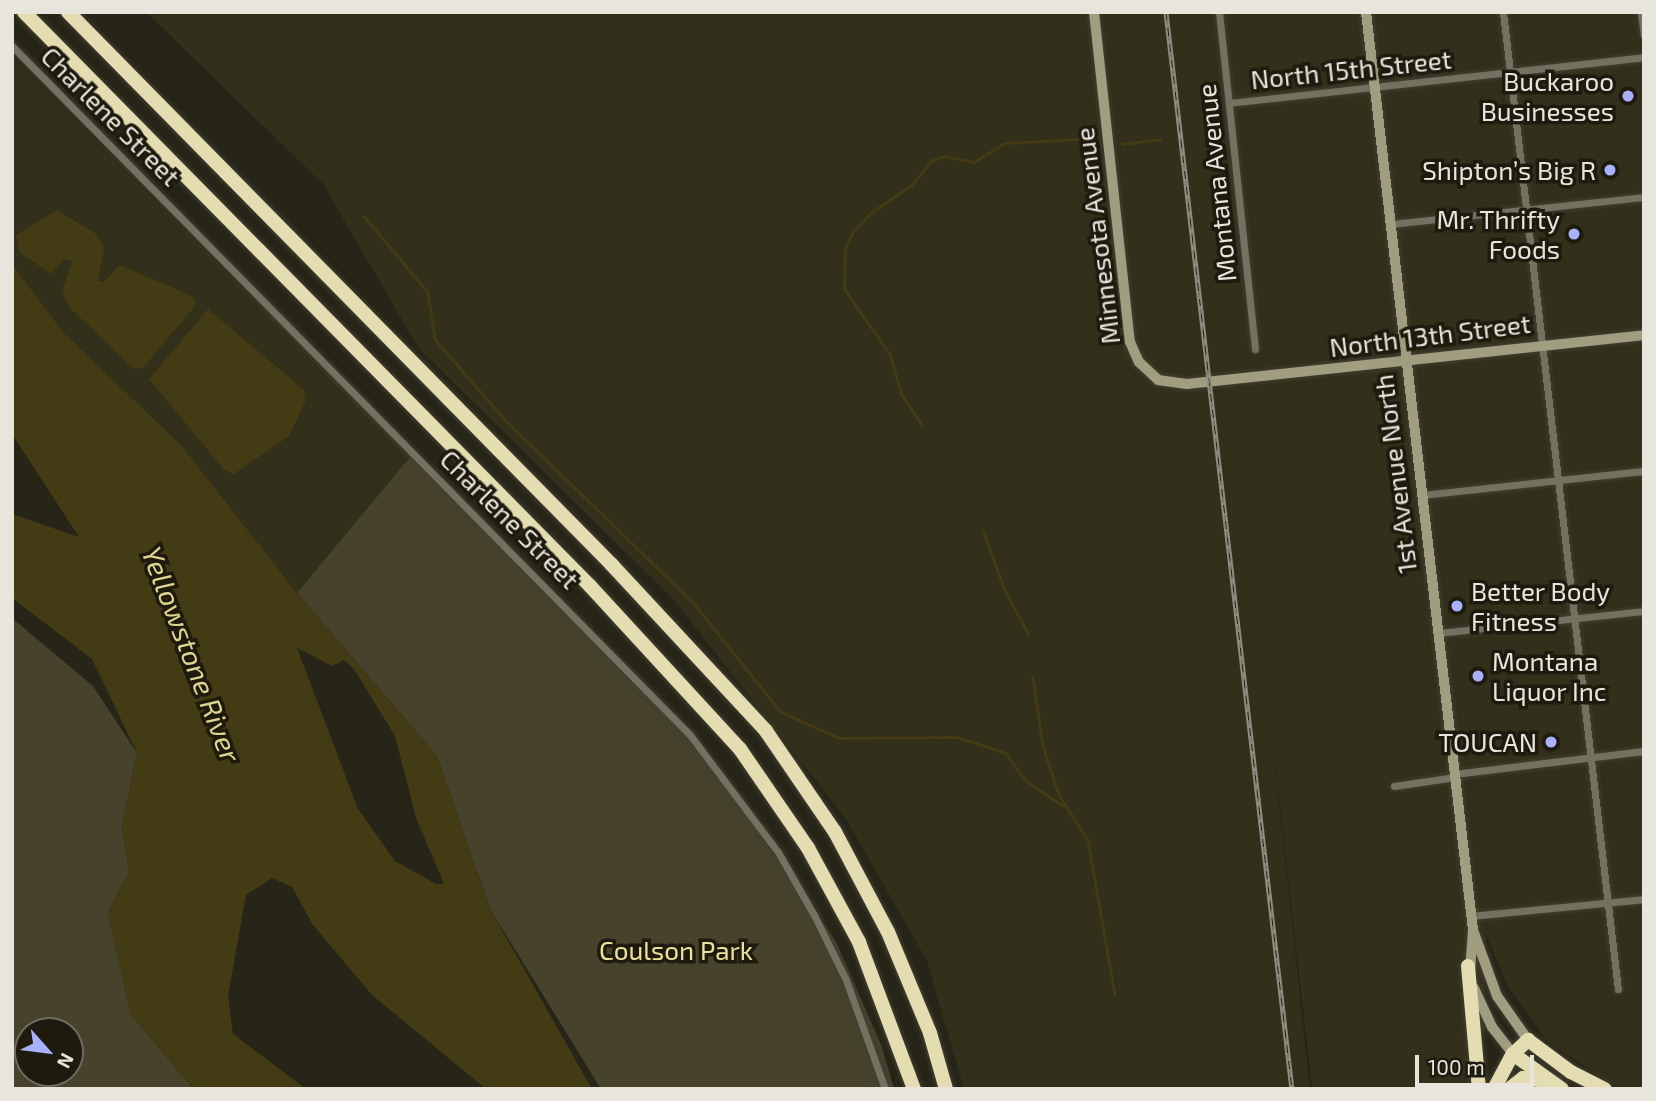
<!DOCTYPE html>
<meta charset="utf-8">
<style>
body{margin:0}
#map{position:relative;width:1656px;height:1101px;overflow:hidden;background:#272517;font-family:"Exo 2",sans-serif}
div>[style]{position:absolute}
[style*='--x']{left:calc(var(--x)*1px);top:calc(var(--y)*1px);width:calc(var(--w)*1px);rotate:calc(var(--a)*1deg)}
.built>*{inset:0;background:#322f1a}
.green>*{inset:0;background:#46422c}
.water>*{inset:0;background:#423b14}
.stream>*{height:2.5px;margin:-1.25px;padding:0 1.25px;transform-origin:1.25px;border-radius:1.25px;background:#423b14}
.roads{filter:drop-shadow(0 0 2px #424033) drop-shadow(0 0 2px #424033)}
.street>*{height:7px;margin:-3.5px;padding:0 3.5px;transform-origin:3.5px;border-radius:3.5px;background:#747160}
.secondary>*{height:10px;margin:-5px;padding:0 5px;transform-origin:5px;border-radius:5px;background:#a19d81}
.highway>*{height:14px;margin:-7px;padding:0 7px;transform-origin:7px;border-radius:7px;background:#e5ddb2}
.rail>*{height:5px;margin-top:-2.5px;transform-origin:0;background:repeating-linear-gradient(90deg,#1e1b0e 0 8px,#908e83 0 16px);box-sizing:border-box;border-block:2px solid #908e83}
.dots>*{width:19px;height:19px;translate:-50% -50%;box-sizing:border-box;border:4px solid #1e1b0e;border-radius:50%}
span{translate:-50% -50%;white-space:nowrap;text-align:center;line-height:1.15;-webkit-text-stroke:7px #1e1b0e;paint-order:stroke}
.street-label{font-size:26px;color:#e7e5dc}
.poi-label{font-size:26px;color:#e7e5dc}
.right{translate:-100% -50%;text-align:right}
.left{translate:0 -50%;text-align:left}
.park-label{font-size:26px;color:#ede19d}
.water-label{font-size:28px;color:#e0d490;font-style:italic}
.frame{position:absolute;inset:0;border:14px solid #e7e5dc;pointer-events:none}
.north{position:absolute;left:14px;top:1017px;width:70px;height:70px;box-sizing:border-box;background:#1e1b0e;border:2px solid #6e6c60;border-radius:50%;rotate:118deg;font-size:19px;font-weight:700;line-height:28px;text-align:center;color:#e7e5dc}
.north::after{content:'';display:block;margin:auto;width:24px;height:32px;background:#a9b0fc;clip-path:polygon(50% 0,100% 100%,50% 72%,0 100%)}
.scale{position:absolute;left:1415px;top:1055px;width:119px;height:32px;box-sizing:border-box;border:4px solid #e7e5dc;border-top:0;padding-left:9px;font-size:21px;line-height:24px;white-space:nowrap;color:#e7e5dc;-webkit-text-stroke:5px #1e1b0e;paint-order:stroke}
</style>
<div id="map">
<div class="built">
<div style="clip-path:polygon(146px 12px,1644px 12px,1644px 1089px,1619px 1089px,1547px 1041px,1507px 985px,1486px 934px,1483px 1089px,1312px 1089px,1267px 692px,1310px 1089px,964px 1089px,927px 961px,846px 819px,673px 599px,419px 349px,323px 184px)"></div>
<div style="clip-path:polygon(12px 57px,245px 291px,414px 452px,297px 593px,183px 447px,64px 333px,12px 264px)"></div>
</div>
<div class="green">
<div style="clip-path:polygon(414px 452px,690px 735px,835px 940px,882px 1047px,894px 1089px,601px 1089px,490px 909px,437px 756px,297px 593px)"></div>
<div style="clip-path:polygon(evenodd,12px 618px,93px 686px,137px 753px,122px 827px,129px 872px,108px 912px,131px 1015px,194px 1089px,12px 1089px,12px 618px,28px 1031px,70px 1031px,70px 1073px,28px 1073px,28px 1031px)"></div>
</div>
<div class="water">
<div style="clip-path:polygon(57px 210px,96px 234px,104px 248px,98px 281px,104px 282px,120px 265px,194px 297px,196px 305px,143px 368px,133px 369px,69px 307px,62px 292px,72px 261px,64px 259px,51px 274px,19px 252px,16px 235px)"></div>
<div style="clip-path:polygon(evenodd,12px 264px,64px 333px,183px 447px,297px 593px,437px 756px,490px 909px,592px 1089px,486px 1089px,372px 995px,313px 925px,292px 887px,272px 878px,246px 895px,228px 996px,233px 1034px,306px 1089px,194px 1089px,131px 1015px,108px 912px,129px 872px,122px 827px,137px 753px,92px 659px,12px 598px,12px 514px,79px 537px,12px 434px,12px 264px,297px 648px,332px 666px,344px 660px,354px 669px,395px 736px,416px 818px,444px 884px,436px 884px,395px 861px,358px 809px,297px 648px)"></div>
<div style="clip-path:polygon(208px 309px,304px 390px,306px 400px,289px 436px,234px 474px,224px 470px,149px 379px)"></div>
</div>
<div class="stream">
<div style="--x:1122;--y:144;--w:38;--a:-7"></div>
<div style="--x:364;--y:216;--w:99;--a:49.9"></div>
<div style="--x:428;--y:292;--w:48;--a:81.5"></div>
<div style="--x:435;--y:339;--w:110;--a:49.1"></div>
<div style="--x:507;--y:422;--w:257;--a:44.1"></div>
<div style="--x:692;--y:601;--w:142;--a:51.3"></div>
<div style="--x:781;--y:712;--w:64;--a:23.8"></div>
<div style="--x:840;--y:738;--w:117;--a:-0.5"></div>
<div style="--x:957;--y:737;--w:52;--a:18.1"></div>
<div style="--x:1006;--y:753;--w:32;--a:55"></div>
<div style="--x:1024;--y:779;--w:47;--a:34.7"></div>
<div style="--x:922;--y:426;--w:38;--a:-123"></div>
<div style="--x:901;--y:394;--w:41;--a:-105.8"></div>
<div style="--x:890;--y:355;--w:80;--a:-124.9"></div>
<div style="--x:844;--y:289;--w:40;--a:-88.6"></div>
<div style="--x:845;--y:249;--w:17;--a:-66"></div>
<div style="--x:852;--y:233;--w:25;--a:-48"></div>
<div style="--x:869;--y:214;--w:52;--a:-34"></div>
<div style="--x:912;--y:185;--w:31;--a:-52"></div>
<div style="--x:931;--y:161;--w:14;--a:-21"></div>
<div style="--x:944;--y:156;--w:31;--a:11"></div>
<div style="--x:974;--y:162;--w:36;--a:-32"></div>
<div style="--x:1005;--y:143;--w:92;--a:-3.1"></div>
<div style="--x:983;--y:530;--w:62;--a:70.1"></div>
<div style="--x:1004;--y:588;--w:53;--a:62"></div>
<div style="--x:1033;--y:677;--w:70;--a:81.8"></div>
<div style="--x:1043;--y:746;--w:52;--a:71.9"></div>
<div style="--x:1059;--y:795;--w:54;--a:57.2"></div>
<div style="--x:1088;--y:840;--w:157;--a:80.1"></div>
</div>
<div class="roads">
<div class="street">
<div style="--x:1219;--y:12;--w:339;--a:83.9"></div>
<div style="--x:1503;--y:12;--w:984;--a:83.29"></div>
<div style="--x:1641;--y:12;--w:23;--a:83"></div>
<div style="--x:12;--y:46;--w:967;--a:45.46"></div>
<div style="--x:690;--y:735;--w:146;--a:53.1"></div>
<div style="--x:778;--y:852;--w:73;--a:60.3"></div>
<div style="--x:814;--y:915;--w:72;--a:63.8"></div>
<div style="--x:846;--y:980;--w:116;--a:70.3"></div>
<div style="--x:1229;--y:103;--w:418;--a:-6.3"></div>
<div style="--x:1391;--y:224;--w:254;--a:-6.1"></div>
<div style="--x:1422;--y:495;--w:223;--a:-6.2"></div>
<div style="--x:1438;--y:633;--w:207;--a:-6.1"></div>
<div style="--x:1454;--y:774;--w:191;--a:-6.9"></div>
<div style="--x:1394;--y:786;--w:62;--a:-8.4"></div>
<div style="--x:1471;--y:916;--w:174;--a:-5.6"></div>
</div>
<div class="secondary">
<div style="--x:1094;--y:12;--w:332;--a:83.8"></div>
<div style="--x:1130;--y:342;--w:22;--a:66"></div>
<div style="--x:1139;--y:362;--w:26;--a:43"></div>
<div style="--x:1158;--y:380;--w:29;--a:8"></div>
<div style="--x:1187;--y:384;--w:460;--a:-6.1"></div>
<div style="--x:1366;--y:12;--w:924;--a:83.35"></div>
<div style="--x:1473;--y:930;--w:70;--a:70"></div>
<div style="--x:1497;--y:996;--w:54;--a:54.8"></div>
<div style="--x:1470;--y:972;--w:42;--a:-85.9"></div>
<div style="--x:1474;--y:988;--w:43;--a:65.2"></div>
<div style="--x:1492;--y:1027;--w:34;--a:52"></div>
</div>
<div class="highway">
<div style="--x:24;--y:12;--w:806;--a:45.4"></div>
<div style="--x:590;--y:586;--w:222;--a:47.4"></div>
<div style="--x:740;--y:749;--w:120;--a:55.5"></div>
<div style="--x:808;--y:848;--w:107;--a:61.5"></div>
<div style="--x:859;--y:942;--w:157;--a:69.5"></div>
<div style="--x:68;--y:12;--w:776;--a:45.47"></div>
<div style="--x:612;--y:565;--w:226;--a:47.1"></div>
<div style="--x:766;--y:731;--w:122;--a:55.7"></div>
<div style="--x:835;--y:832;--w:113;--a:62.1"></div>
<div style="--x:888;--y:932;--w:109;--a:67.4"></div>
<div style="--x:930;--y:1033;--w:58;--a:74.1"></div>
<div style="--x:1468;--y:966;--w:123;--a:84.9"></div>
<div style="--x:1513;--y:1054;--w:60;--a:35.5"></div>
<div style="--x:1494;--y:1089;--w:40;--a:-62"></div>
<div style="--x:1513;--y:1054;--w:21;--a:-43"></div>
<div style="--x:1528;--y:1040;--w:54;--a:36.7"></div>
<div style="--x:1571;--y:1072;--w:38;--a:27"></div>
<div style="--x:1509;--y:1089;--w:18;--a:-38"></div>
<div style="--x:1523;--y:1078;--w:21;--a:8"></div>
</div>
</div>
<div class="rail">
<div style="--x:1166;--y:12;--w:1084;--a:83.33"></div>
</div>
<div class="dots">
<div style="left:1628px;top:96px;background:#a9b0fc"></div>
<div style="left:1610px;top:170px;background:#a9b0fc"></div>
<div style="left:1574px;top:234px;background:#a9b0fc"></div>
<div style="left:1457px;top:606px;background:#a9b0fc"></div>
<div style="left:1478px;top:676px;background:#a9b0fc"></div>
<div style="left:1551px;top:742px;background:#a9b0fc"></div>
</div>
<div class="street-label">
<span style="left:1351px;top:69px;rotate:-6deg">North 15th Street</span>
<span style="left:111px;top:116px;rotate:45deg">Charlene Street</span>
<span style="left:1216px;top:183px;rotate:-96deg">Montana Avenue</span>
<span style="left:1097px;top:236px;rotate:-97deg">Minnesota Avenue</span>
<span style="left:1430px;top:335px;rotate:-7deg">North 13th Street</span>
<span style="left:1395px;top:474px;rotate:-97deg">1st Avenue North</span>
<span style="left:510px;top:519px;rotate:45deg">Charlene Street</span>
</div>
<div class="poi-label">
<span class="right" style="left:1614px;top:96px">Buckaroo<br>Businesses</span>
<span class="right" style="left:1596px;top:170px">Shipton’s Big R</span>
<span class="right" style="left:1560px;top:234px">Mr. Thrifty<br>Foods</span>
<span class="left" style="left:1471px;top:606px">Better Body<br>Fitness</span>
<span class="left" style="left:1492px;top:676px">Montana<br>Liquor Inc</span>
<span class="right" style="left:1537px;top:742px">TOUCAN</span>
</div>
<div class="park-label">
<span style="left:676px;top:950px">Coulson Park</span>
</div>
<div class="water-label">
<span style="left:192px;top:654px;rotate:69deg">Yellowstone River</span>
</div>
<div class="frame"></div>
<div class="north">N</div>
<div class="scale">100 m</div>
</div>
